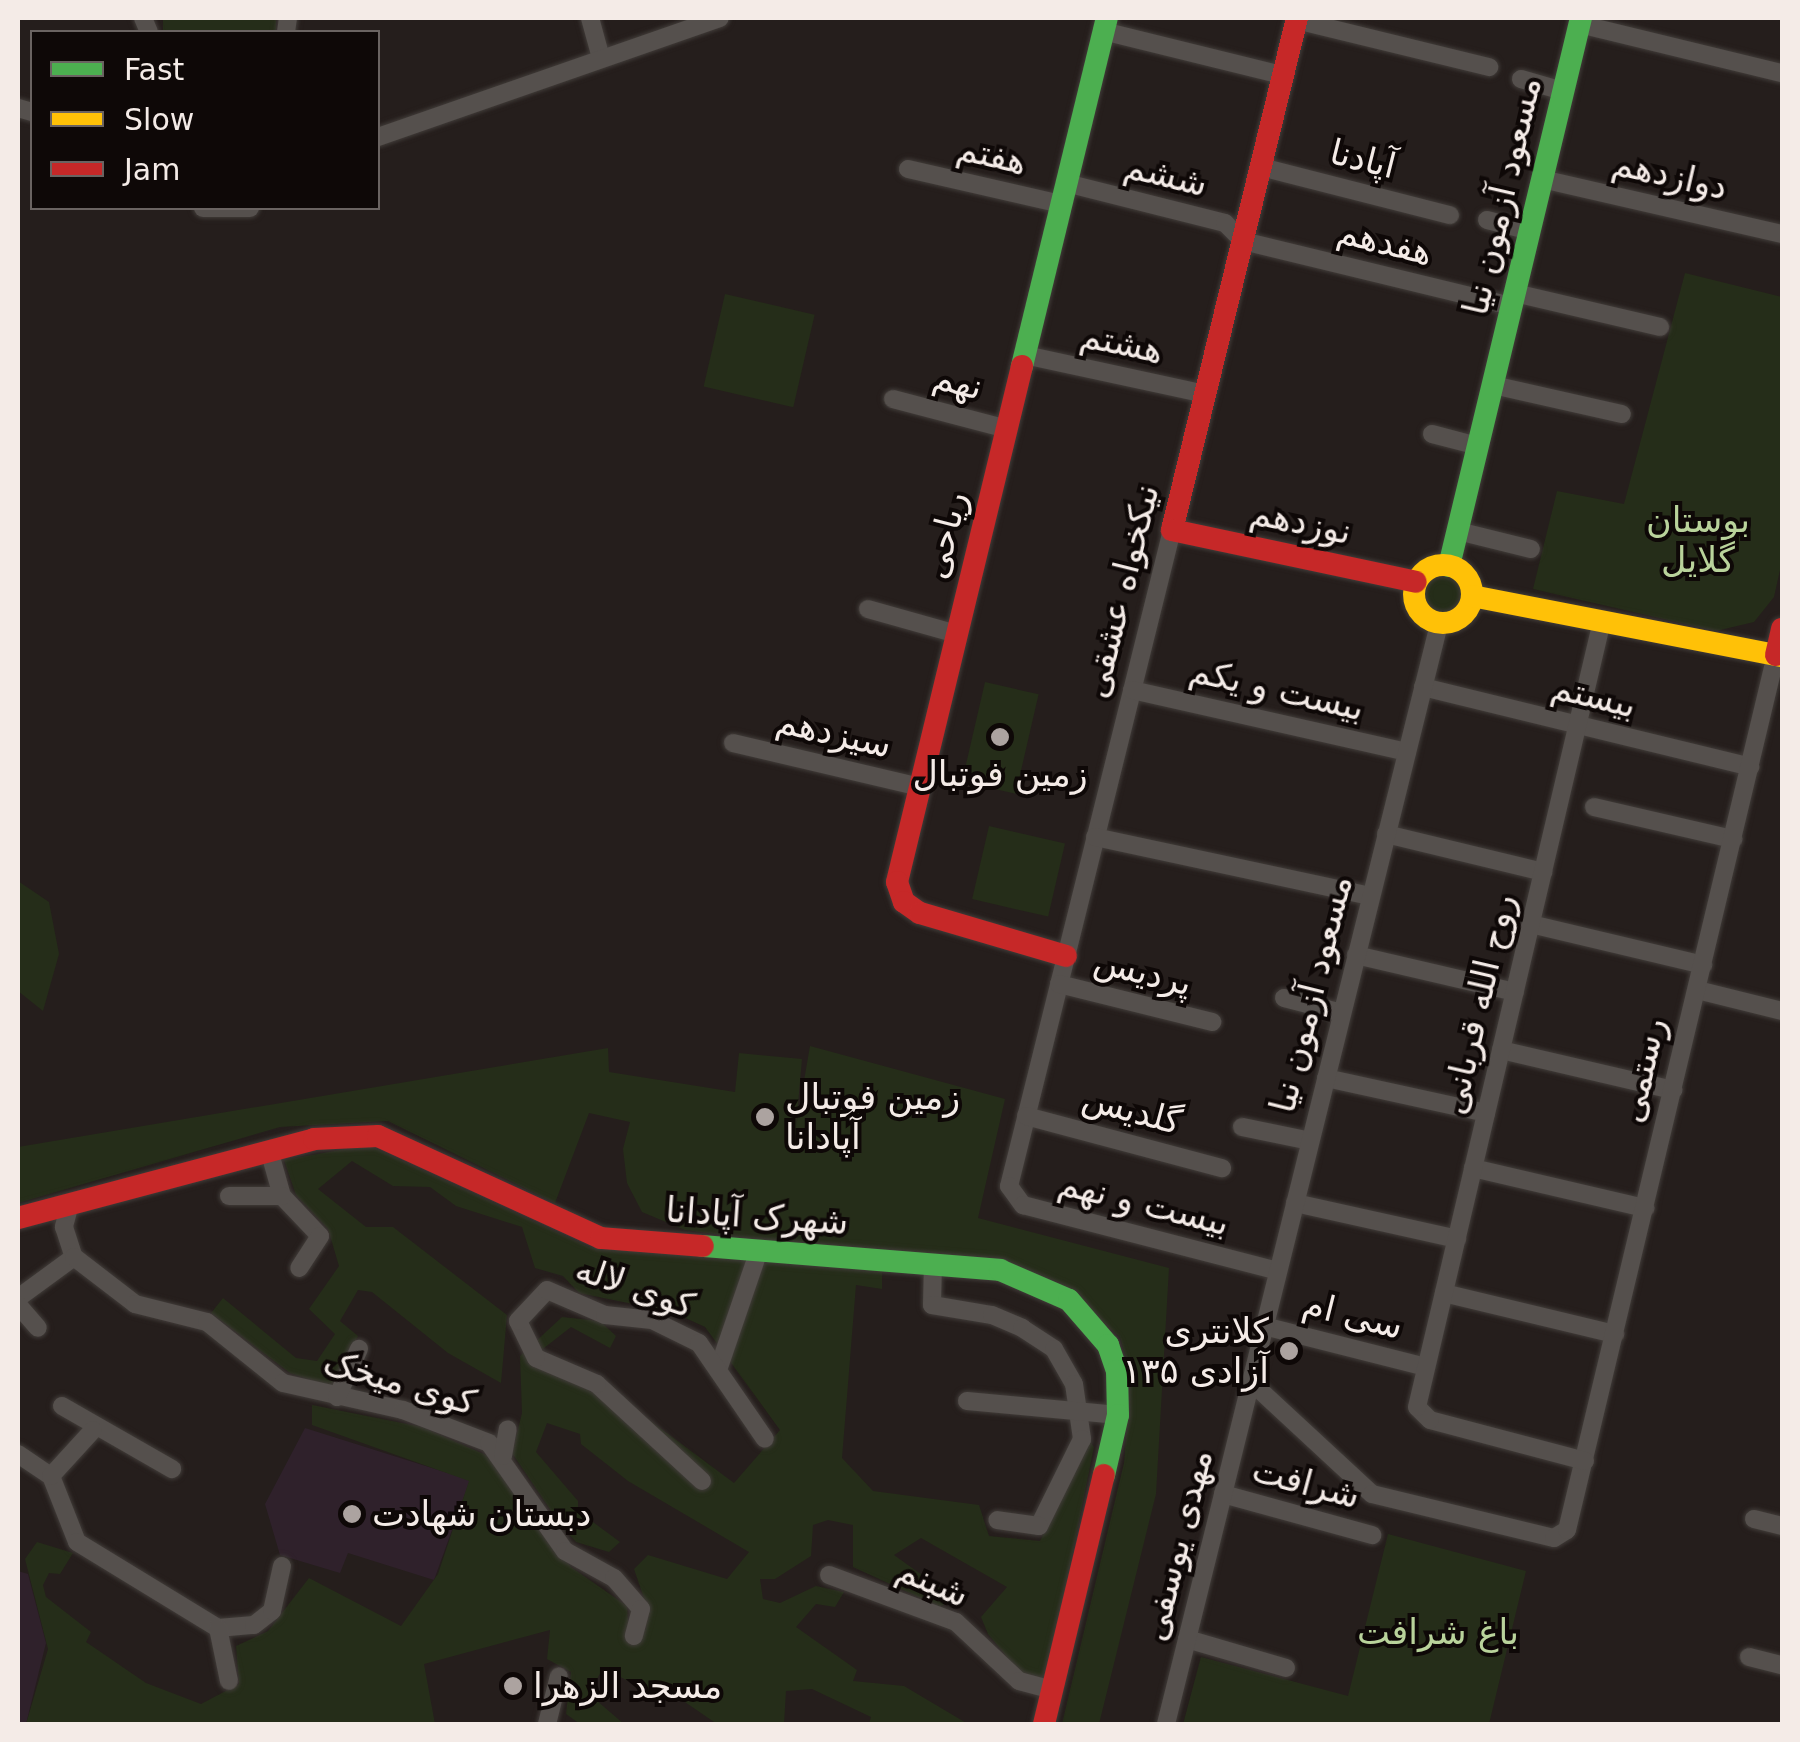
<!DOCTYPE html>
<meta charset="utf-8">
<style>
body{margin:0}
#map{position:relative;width:1800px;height:1742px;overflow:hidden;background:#251e1c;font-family:"DejaVu Sans",Cairo,sans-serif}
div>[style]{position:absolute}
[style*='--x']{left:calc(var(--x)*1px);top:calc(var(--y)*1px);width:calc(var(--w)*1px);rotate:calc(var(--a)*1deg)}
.education>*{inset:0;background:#2f212b}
.green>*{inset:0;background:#252d19;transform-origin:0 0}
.round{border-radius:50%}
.roads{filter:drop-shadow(0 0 2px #413c39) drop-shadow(0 0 2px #413c39)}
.street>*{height:18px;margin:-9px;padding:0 9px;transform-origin:9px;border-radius:9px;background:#55504d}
.fast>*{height:22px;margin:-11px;padding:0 11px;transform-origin:11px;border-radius:11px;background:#4caf50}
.slow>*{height:22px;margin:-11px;padding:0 11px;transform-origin:11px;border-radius:11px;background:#ffc107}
.slow>.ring{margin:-11px;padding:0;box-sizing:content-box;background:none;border:22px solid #ffc107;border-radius:50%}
.jam>*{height:22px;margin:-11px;padding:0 11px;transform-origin:11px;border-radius:11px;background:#c62828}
.dots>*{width:28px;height:28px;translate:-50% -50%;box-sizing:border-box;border:5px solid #0e0807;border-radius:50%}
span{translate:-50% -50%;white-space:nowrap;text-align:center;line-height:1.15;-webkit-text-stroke:8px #0e0807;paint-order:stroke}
.street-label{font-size:35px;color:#f4ebe7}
.park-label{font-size:35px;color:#b9d39b}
.poi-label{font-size:35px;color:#f4ebe7}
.left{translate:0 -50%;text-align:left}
.right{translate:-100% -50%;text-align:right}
.frame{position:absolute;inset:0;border:20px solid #f4ebe7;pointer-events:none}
.legend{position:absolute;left:30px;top:30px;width:350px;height:180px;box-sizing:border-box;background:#0e0807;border:2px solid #6a6361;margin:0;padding:12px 18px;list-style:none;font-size:30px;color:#f4ebe7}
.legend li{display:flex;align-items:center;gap:20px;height:50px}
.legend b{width:50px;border:2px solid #6a6361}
</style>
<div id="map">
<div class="education">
<div style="clip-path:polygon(305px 1428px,470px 1480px,434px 1580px,348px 1553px,340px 1573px,280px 1555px,265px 1504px)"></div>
<div style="clip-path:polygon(18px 1571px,28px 1574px,46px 1643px,26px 1724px,18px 1724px)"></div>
</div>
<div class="green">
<div style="left:163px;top:18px;width:113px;height:15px"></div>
<div style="clip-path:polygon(1685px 273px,1782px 297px,1782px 561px,1774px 597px,1754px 622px,1716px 631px,1533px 589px,1557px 491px,1624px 504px)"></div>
<div style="left:725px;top:294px;width:92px;height:95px;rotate:13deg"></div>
<div class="round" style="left:1421px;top:574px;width:42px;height:42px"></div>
<div style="left:985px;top:682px;width:55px;height:102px;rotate:13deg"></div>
<div style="left:989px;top:826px;width:78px;height:75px;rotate:13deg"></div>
<div style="clip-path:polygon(18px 881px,49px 902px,59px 954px,43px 1011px,18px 991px)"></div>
<div style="clip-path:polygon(810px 1046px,1005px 1099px,978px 1218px,1169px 1268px,1156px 1494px,1099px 1724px,1062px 1724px,1124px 1463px,1131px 1373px,1120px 1337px,1054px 1280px,685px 1230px,642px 1212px,627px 1183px,623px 1149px,630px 1122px,589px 1113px,555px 1203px,388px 1121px,280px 1127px,18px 1203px,18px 1147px,608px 1048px,609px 1072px,735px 1092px,739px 1053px,802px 1059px,796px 1127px)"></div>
<div style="clip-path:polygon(368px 1145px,589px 1247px,882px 1271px,882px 1289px,856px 1285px,842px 1458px,873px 1491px,979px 1505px,989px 1536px,1040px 1541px,1089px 1440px,1094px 1447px,1047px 1679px,1020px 1673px,988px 1634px,981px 1617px,1007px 1587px,921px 1538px,894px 1555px,954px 1598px,940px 1607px,853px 1567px,853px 1525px,828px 1520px,813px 1525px,811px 1556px,775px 1579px,760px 1579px,763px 1599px,780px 1603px,816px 1586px,844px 1592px,835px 1607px,816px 1604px,796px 1627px,857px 1670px,853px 1681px,904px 1686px,968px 1724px,869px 1724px,871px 1717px,812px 1689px,786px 1691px,784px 1724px,717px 1724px,663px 1687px,653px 1694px,603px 1668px,589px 1694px,624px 1724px,580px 1724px,566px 1714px,571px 1672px,547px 1659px,550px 1630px,424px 1664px,435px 1724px,26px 1724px,48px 1649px,25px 1559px,37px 1542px,73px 1553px,60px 1574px,49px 1573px,43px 1585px,46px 1597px,91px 1632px,86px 1642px,146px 1683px,201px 1704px,239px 1684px,236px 1646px,268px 1631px,309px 1578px,401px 1626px,438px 1574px,469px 1481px,312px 1425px,312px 1405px,422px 1427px,486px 1455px,571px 1567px,627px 1606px,630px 1645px,646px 1629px,647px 1607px,634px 1569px,648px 1555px,727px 1579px,749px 1552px,628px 1481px,581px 1444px,580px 1434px,547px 1423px,536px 1452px,578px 1501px,578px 1511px,620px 1542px,609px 1552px,576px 1542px,562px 1527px,512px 1453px,522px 1413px,520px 1356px,562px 1317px,600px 1321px,616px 1336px,610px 1348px,571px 1327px,539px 1352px,644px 1416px,734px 1483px,780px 1430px,705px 1327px,672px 1312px,579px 1293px,563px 1276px,535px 1268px,522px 1227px,456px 1206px,430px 1187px,393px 1186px,352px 1161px,318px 1189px,366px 1227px,393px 1227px,507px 1315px,501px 1383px,448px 1353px,372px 1292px,358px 1290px,340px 1321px,358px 1336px,331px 1387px,290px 1373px,211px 1313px,223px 1298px,296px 1358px,317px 1361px,335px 1334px,309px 1309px,339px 1266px,328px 1229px,296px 1195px,284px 1160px)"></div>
<div style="clip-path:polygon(1388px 1534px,1526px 1571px,1489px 1724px,1183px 1724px,1201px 1657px,1348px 1696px)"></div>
</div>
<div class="roads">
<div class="street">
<div style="--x:143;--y:18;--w:15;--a:67"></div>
<div style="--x:590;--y:18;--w:41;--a:74.6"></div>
<div style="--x:1296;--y:20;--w:199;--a:13.7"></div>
<div style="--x:1579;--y:24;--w:209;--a:13.6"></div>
<div style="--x:1103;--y:31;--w:184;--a:13.8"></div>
<div style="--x:286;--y:32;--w:14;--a:-82"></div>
<div style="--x:1521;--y:79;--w:44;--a:15.9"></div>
<div style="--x:18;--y:108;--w:15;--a:16"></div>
<div style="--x:378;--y:137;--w:362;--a:-19.2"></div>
<div style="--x:1261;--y:167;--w:195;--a:14.3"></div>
<div style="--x:908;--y:169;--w:157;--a:12.9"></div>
<div style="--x:1542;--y:179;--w:246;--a:12.9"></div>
<div style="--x:1066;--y:183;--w:164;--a:14.1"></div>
<div style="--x:1225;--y:223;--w:25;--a:45"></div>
<div style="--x:1243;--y:241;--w:277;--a:13.6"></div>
<div style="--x:203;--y:208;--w:47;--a:0"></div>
<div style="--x:1487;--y:220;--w:44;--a:14.3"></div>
<div style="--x:1515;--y:293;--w:149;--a:13.2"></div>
<div style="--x:1025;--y:355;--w:185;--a:12.2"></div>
<div style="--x:1493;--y:385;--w:132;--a:12.7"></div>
<div style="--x:893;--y:399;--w:118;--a:14.7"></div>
<div style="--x:1432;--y:434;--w:48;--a:14.6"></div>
<div style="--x:1172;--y:530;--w:676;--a:103.95"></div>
<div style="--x:1009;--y:1186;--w:24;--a:54"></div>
<div style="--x:1023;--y:1205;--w:263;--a:14.5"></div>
<div style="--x:1458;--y:531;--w:75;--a:13.9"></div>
<div style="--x:868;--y:609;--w:92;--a:15.7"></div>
<div style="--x:1423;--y:687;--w:337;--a:13.7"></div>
<div style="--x:1132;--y:690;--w:282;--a:12.7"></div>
<div style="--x:733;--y:743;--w:192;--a:13.2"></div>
<div style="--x:1594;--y:807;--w:143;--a:13"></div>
<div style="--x:1386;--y:834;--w:162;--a:13.6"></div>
<div style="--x:1095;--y:837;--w:282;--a:12.1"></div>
<div style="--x:1531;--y:924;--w:177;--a:13.4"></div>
<div style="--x:1356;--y:955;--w:163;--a:13.1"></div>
<div style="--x:1059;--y:984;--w:158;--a:13.9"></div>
<div style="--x:1697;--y:990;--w:88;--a:13.9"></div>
<div style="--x:1284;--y:998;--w:60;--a:14.5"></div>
<div style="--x:1501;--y:1050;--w:177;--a:13.1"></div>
<div style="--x:1326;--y:1078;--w:164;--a:12.3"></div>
<div style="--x:1026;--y:1116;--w:203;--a:14.9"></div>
<div style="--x:1242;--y:1127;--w:69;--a:11.6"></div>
<div style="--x:269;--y:1150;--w:48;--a:74.2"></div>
<div style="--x:282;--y:1196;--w:55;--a:46.5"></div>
<div style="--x:320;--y:1236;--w:38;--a:123"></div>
<div style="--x:1473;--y:1168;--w:177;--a:13.1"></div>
<div style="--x:229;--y:1196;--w:53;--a:0"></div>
<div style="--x:1295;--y:1203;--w:166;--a:12.5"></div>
<div style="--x:70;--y:1204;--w:24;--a:105"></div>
<div style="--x:64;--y:1227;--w:32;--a:72"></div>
<div style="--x:933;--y:1263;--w:42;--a:91.4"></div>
<div style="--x:932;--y:1305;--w:61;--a:9.5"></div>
<div style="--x:992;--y:1315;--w:33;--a:23"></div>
<div style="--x:1022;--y:1328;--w:38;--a:33"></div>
<div style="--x:1054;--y:1349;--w:40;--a:60.3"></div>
<div style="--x:1074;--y:1384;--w:56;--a:81.7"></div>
<div style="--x:1082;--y:1439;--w:97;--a:116.3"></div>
<div style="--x:1039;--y:1526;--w:42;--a:-171.9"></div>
<div style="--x:1444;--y:1293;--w:176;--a:13.5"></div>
<div style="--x:18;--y:1298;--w:69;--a:-36.2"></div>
<div style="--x:74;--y:1257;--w:77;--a:37.6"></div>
<div style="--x:135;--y:1304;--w:74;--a:14"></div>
<div style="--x:207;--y:1322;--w:97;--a:38.8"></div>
<div style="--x:283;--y:1383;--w:123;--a:12.7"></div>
<div style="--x:403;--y:1410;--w:92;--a:21"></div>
<div style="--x:489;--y:1443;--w:132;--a:54.9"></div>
<div style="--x:565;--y:1551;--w:56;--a:28.9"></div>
<div style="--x:614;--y:1578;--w:41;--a:48.9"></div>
<div style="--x:641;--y:1609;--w:28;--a:105"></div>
<div style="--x:18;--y:1305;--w:30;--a:49"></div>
<div style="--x:1264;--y:1326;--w:167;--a:14.2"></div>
<div style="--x:718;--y:1370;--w:124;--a:-71.1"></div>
<div style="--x:1251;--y:1382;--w:165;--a:42.8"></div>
<div style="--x:1372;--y:1494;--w:187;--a:13.6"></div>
<div style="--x:1554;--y:1538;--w:15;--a:-32"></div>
<div style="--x:1567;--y:1530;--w:900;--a:-76.57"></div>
<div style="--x:337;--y:1397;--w:53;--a:-65.4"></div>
<div style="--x:967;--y:1401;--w:152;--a:5.3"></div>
<div style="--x:62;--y:1406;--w:127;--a:29.8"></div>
<div style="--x:18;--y:1454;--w:40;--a:34"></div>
<div style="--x:51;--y:1476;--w:71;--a:68.5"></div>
<div style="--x:77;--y:1542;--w:165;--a:31.4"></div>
<div style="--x:218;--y:1628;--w:36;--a:-5"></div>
<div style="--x:254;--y:1625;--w:23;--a:-38"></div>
<div style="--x:272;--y:1611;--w:46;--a:-77.5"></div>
<div style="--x:503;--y:1456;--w:27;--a:-80"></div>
<div style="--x:1585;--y:1461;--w:160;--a:-165.2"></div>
<div style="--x:1430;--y:1420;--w:18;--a:-135"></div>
<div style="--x:1417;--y:1407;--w:807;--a:-76.76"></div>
<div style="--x:51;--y:1476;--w:62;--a:-47.6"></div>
<div style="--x:702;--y:1481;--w:143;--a:-137.3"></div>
<div style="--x:597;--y:1384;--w:66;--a:-156.9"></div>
<div style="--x:536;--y:1358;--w:41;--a:-115.9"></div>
<div style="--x:518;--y:1321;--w:42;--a:-46.9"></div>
<div style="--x:547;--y:1290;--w:63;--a:23.3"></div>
<div style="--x:605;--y:1315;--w:47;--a:6.1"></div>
<div style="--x:652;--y:1320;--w:52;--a:26.1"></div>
<div style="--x:699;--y:1343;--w:116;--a:55.5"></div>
<div style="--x:1223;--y:1494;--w:155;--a:15.4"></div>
<div style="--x:1754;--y:1519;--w:29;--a:14"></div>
<div style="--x:829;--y:1575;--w:135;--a:20.3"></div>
<div style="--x:956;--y:1622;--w:86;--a:43.1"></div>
<div style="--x:1019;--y:1681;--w:34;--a:15"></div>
<div style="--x:218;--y:1628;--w:54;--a:78.3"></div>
<div style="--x:1187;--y:1639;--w:103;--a:16.3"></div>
<div style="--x:1749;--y:1657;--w:34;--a:14"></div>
<div style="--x:547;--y:1724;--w:49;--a:-76"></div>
<div style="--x:1166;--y:1724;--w:1133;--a:-76.06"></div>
</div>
<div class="fast">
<div style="--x:1022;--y:366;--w:358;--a:-76.3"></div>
<div style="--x:1449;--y:566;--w:564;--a:-76.46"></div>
<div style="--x:703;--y:1246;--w:298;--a:4.6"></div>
<div style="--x:1000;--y:1270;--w:75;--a:23.5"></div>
<div style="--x:1069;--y:1300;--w:60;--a:49.1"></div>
<div style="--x:1108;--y:1345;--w:28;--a:71"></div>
<div style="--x:1117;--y:1371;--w:44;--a:88.7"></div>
<div style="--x:1118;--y:1415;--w:62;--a:103.1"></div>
</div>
<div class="slow">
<div class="ring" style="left:1414px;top:565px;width:36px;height:36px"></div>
<div style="--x:1472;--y:596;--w:316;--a:11"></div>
</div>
<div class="jam">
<div style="--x:1297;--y:18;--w:527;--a:103.72"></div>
<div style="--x:1172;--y:530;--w:249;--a:12"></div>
<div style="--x:1022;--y:366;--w:531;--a:103.62"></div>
<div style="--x:897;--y:882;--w:21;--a:71"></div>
<div style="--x:904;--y:902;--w:19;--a:35"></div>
<div style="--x:920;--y:913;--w:152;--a:16.4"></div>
<div style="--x:1776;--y:655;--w:27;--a:-77"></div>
<div style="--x:18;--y:1218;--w:306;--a:-14.9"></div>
<div style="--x:314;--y:1139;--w:64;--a:-2.7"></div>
<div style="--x:378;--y:1136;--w:245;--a:24.6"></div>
<div style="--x:601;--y:1238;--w:102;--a:4.5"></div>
<div style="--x:1044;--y:1724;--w:256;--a:-76.5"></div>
</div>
</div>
<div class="dots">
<div style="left:1000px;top:737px;background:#aca3a0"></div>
<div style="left:765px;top:1117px;background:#aca3a0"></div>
<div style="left:1289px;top:1351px;background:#aca3a0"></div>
<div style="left:352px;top:1514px;background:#aca3a0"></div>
<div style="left:513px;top:1686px;background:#aca3a0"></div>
</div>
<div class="street-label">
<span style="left:992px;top:155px;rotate:13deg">هفتم</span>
<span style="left:1363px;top:159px;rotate:14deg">آپادنا</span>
<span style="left:1166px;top:175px;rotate:14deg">ششم</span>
<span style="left:1670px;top:175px;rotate:13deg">دوازدهم</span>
<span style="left:1502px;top:196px;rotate:-77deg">مسعود آزمون نیا</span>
<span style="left:1385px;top:242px;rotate:14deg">هفدهم</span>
<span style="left:1122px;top:343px;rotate:12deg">هشتم</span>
<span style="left:958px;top:382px;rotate:15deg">نهم</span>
<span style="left:1301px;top:522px;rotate:12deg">نوزدهم</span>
<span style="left:945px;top:535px;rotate:-76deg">ریاحی</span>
<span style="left:1121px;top:591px;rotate:-76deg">نیکخواه عشقی</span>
<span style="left:1277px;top:689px;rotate:13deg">بیست و یکم</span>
<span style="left:1594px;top:696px;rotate:14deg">بیستم</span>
<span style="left:834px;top:733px;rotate:13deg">سیزدهم</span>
<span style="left:1143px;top:972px;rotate:14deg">پردیس</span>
<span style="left:1311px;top:994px;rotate:-76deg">مسعود آزمون نیا</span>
<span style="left:1478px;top:1004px;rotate:-77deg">روح الله قربانی</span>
<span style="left:1642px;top:1070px;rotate:-77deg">رستمی</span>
<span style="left:1132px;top:1110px;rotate:15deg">گلدیس</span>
<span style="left:1144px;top:1203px;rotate:14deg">بیست و نهم</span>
<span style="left:757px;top:1216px;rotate:4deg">شهرک آپادانا</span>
<span style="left:635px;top:1287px;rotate:19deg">کوی لاله</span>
<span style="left:1353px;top:1315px;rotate:14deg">سی ام</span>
<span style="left:400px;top:1382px;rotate:16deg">کوی میخک</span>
<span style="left:1306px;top:1483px;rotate:15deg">شرافت</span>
<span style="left:1177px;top:1545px;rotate:-76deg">مهدی یوسفی</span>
<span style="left:933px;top:1582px;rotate:24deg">شبنم</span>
</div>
<div class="park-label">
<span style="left:1698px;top:540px">بوستان<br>گلایل</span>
<span style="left:1438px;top:1632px">باغ شرافت</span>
</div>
<div class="poi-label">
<span style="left:1000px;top:774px">زمین فوتبال</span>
<span class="left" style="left:785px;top:1117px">زمین فوتبال<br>آپادانا</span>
<span class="right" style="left:1269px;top:1351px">کلانتری<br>۱۳۵ آزادی</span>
<span class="left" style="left:372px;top:1514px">دبستان شهادت</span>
<span class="left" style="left:533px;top:1686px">مسجد الزهرا</span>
</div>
<div class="frame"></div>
<ul class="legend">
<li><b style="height:12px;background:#4caf50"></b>Fast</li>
<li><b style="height:12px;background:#ffc107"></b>Slow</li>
<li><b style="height:12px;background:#c62828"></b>Jam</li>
</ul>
</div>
